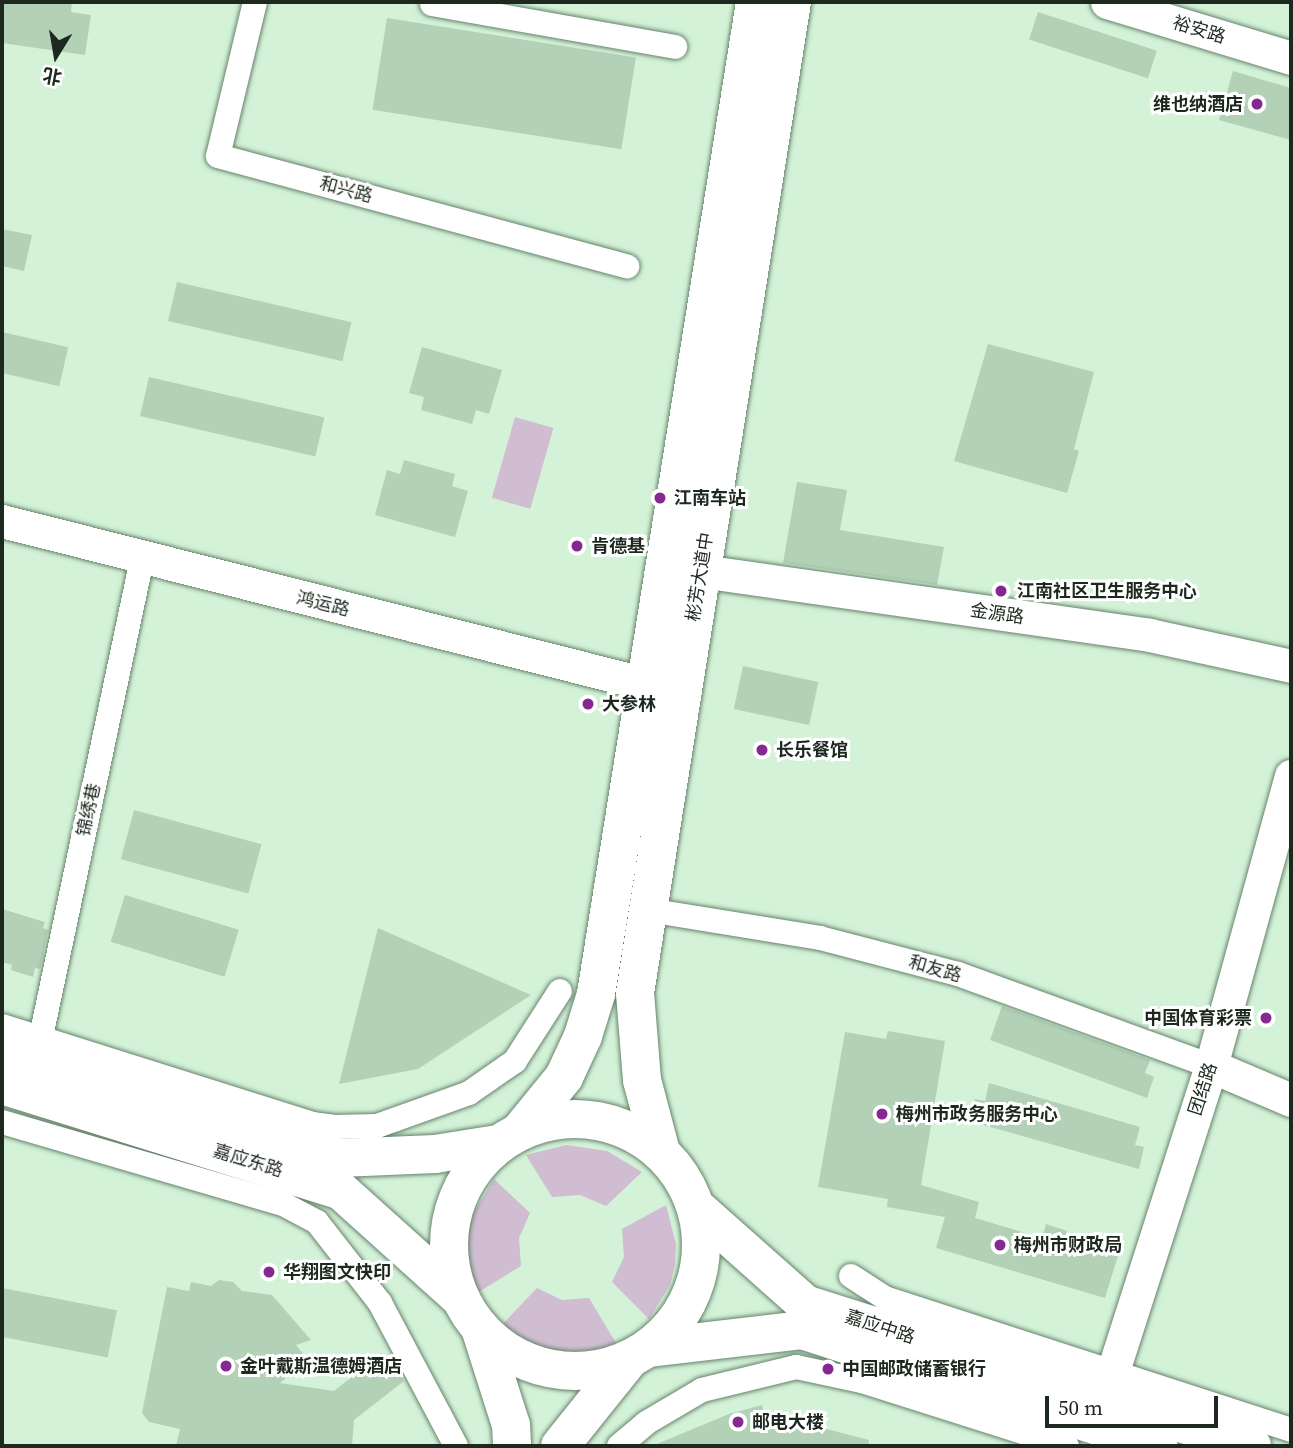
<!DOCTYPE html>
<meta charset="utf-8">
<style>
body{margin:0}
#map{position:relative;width:1293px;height:1448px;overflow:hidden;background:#d3f2d8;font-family:"Source Serif 4","Noto Sans SC",serif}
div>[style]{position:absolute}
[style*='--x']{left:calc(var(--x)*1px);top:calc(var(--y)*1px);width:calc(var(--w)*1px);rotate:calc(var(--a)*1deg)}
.green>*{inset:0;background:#d0bdd2;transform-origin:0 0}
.building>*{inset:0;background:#b3d1b7;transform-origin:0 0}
.roads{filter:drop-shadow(0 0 2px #67836c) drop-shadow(0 0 2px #67836c)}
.street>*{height:24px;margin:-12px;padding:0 12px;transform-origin:12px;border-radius:12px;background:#fff}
.secondary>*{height:33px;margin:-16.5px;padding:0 16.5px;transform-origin:16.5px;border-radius:16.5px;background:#fff}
.primary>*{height:38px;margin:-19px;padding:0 19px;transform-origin:19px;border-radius:19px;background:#fff}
.primary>.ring{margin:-19px;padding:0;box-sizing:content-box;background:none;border:38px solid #fff;border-radius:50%}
.dots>*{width:19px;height:19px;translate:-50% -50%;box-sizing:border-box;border:4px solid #fff;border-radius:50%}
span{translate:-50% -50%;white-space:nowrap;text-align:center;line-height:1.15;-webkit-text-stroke:6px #fff;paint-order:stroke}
.street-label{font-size:18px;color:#1d291f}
.poi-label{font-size:18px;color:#1d291f;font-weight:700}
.right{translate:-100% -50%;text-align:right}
.left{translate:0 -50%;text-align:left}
.frame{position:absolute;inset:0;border:4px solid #1d291f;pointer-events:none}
.north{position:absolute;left:21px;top:21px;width:70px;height:70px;-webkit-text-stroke:5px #fff;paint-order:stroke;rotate:191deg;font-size:19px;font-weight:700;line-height:28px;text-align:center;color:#1d291f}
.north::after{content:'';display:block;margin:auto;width:24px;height:32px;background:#1d291f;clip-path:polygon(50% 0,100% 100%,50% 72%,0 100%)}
.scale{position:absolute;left:1045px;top:1396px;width:173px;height:32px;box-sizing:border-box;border:4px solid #1d291f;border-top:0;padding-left:9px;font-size:21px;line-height:24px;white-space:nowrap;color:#1d291f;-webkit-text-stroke:5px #fff;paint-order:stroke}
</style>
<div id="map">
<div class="green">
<div style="left:515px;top:417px;width:40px;height:84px;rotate:16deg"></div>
<div style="clip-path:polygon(566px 1145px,607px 1151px,642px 1172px,606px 1206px,580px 1195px,552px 1197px,526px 1155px)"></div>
<div style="clip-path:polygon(494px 1179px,530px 1213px,519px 1238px,521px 1266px,477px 1293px,470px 1274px,468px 1234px,473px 1214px)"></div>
<div style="clip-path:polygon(666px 1205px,676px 1244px,675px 1265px,670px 1285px,649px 1319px,612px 1282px,624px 1257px,622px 1229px)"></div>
<div style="clip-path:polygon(537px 1288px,562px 1300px,589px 1298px,616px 1343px,596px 1350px,556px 1352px,517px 1338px,501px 1326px)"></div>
</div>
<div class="building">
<div style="clip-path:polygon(2px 2px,72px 2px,71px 12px,91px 15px,85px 55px,2px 43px)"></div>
<div style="left:1038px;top:12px;width:125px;height:29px;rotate:18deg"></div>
<div style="left:387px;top:18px;width:252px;height:93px;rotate:9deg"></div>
<div style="clip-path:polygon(1233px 71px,1291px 88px,1291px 140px,1219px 120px)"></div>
<div style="clip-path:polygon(2px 229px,32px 235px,24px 271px,2px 266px)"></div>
<div style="left:177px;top:282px;width:179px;height:40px;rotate:13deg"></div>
<div style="left:2px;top:332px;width:68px;height:40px;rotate:13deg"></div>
<div style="clip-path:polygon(988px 344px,1094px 372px,1074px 449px,1079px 451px,1067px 493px,954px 461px)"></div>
<div style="clip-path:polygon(422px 347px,502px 370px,489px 414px,476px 410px,472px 424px,421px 410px,424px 397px,409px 393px)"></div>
<div style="left:149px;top:377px;width:180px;height:40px;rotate:13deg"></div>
<div style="clip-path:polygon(404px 460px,455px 474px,452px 486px,468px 491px,455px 537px,375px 515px,387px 470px,400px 474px)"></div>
<div style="clip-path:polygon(797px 482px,847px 490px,840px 530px,944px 547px,937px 585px,783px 563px)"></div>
<div style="left:743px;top:666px;width:77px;height:44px;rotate:12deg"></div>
<div style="left:134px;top:810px;width:132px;height:51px;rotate:15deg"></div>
<div style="left:125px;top:895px;width:119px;height:49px;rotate:17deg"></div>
<div style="clip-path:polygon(2px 909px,45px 922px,43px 928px,48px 930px,40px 969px,35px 968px,33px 977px,11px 970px,12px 965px,2px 962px)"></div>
<div style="clip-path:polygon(378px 928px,531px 995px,418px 1069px,339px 1084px)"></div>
<div style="clip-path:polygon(1002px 1006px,1150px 1060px,1145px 1073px,1154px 1077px,1147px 1098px,990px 1040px)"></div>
<div style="clip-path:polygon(888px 1031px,945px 1041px,921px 1185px,979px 1202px,975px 1218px,1042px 1238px,1046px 1224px,1067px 1231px,1066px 1234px,1120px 1249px,1105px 1298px,936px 1248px,945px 1217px,887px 1207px,888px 1199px,818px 1187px,845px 1032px,886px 1039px)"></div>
<div style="clip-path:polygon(989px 1083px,1140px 1127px,1135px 1145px,1144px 1147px,1139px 1169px,969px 1121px,975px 1099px,985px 1101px)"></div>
<div style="clip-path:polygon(219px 1280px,233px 1282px,242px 1291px,272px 1295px,311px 1340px,296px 1345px,308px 1360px,280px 1383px,334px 1391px,382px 1353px,404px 1381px,354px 1420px,352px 1446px,176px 1446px,180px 1429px,149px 1422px,142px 1413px,167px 1287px,189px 1291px,191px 1282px,211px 1286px)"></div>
<div style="left:2px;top:1288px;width:117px;height:48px;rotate:11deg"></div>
<div style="clip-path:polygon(762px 1405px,764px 1413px,869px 1440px,868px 1446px,652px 1446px,729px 1414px)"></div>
</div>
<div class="roads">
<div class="street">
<div style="--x:255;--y:2;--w:158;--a:103.5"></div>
<div style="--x:218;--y:156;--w:424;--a:15.1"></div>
<div style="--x:432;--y:4;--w:247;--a:10"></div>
<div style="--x:648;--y:910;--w:174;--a:9.2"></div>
<div style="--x:820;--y:938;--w:143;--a:14.6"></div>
<div style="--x:958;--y:974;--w:269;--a:20"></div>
<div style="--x:2;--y:1026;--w:325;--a:17.5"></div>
<div style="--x:312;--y:1124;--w:23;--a:7"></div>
<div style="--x:335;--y:1127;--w:42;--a:-1.4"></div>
<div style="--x:377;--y:1126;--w:98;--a:-19.7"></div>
<div style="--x:469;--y:1093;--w:56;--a:-34.8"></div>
<div style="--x:515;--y:1061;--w:83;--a:-57.3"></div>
<div style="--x:38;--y:1051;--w:503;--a:-78.06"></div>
<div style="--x:2;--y:1122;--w:295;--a:16.3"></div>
<div style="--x:285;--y:1205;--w:36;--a:28"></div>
<div style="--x:317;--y:1222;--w:103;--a:52.1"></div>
<div style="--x:380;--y:1303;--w:162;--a:62"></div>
<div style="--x:851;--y:1276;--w:40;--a:32.9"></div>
<div style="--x:885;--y:1298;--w:427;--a:18"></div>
<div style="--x:619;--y:1446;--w:35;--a:-40"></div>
<div style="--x:646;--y:1423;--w:65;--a:-30.5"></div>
<div style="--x:702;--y:1390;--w:97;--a:-13.7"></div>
<div style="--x:796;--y:1367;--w:67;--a:12"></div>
<div style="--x:862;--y:1381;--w:215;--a:17.6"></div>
</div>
<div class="secondary">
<div style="--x:1107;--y:2;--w:192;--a:16.9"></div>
<div style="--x:2;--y:521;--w:664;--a:14.2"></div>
<div style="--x:701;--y:571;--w:453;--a:8.1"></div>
<div style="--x:1149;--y:635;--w:145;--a:12.3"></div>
<div style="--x:1211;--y:1066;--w:87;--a:23"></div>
<div style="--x:1104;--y:1399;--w:350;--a:-72.2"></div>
<div style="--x:1211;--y:1066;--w:301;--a:-74.6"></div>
</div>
<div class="primary">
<div style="--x:2;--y:1051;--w:355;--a:17.6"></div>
<div style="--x:340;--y:1158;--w:95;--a:-2.4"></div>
<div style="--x:435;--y:1154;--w:64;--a:-9"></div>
<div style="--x:2;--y:1085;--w:354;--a:17.3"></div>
<div style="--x:340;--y:1190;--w:161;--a:42"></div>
<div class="ring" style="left:449px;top:1119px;width:214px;height:214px"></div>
<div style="--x:520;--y:1131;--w:70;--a:-50.8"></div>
<div style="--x:564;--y:1077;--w:45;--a:-65.1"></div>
<div style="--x:583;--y:1036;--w:44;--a:-72.8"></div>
<div style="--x:596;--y:994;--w:1005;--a:-80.89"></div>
<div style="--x:661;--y:1152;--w:74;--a:-104.8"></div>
<div style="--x:642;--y:1080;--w:87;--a:-94.6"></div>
<div style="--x:635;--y:993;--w:1003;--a:-81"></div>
<div style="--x:697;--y:1208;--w:144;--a:41.6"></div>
<div style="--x:805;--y:1304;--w:469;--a:17.6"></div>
<div style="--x:480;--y:1328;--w:102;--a:72.3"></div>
<div style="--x:511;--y:1425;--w:21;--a:87"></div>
<div style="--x:649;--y:1348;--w:154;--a:-6.7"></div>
<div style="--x:802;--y:1330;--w:375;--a:18"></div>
<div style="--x:560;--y:1446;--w:110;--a:-51.3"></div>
</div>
</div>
<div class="dots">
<div style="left:1257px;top:104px;background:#862892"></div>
<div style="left:660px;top:498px;background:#862892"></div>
<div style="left:577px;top:546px;background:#862892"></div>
<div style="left:1001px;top:591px;background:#862892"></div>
<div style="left:588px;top:704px;background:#862892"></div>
<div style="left:762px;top:750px;background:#862892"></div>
<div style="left:1266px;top:1018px;background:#862892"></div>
<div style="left:882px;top:1114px;background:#862892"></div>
<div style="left:1000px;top:1245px;background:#862892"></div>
<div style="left:269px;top:1272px;background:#862892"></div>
<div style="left:226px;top:1366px;background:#862892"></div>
<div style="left:828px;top:1369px;background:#862892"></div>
<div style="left:738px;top:1422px;background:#862892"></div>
</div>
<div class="street-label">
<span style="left:1199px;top:30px;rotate:17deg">裕安路</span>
<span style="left:346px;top:190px;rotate:15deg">和兴路</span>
<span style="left:700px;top:577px;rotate:-81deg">彬芳大道中</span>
<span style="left:323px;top:604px;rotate:14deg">鸿运路</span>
<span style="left:997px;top:614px;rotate:8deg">金源路</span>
<span style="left:89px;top:810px;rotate:-78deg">锦绣巷</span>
<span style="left:935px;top:969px;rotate:16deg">和友路</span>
<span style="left:1203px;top:1089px;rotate:-72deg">团结路</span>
<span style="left:248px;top:1161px;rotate:17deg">嘉应东路</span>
<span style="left:880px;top:1327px;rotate:18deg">嘉应中路</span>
</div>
<div class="poi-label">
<span class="right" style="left:1243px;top:104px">维也纳酒店</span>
<span class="left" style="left:674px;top:498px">江南车站</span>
<span class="left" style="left:591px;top:546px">肯德基</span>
<span class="left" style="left:1017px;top:591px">江南社区卫生服务中心</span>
<span class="left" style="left:602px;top:704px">大参林</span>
<span class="left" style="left:776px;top:750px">长乐餐馆</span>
<span class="right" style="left:1252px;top:1018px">中国体育彩票</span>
<span class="left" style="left:896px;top:1114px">梅州市政务服务中心</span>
<span class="left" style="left:1014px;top:1245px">梅州市财政局</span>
<span class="left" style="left:283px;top:1272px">华翔图文快印</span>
<span class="left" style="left:240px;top:1366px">金叶戴斯温德姆酒店</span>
<span class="left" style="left:842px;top:1369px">中国邮政储蓄银行</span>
<span class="left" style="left:752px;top:1422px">邮电大楼</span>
</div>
<div class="frame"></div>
<div class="north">北</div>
<div class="scale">50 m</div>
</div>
